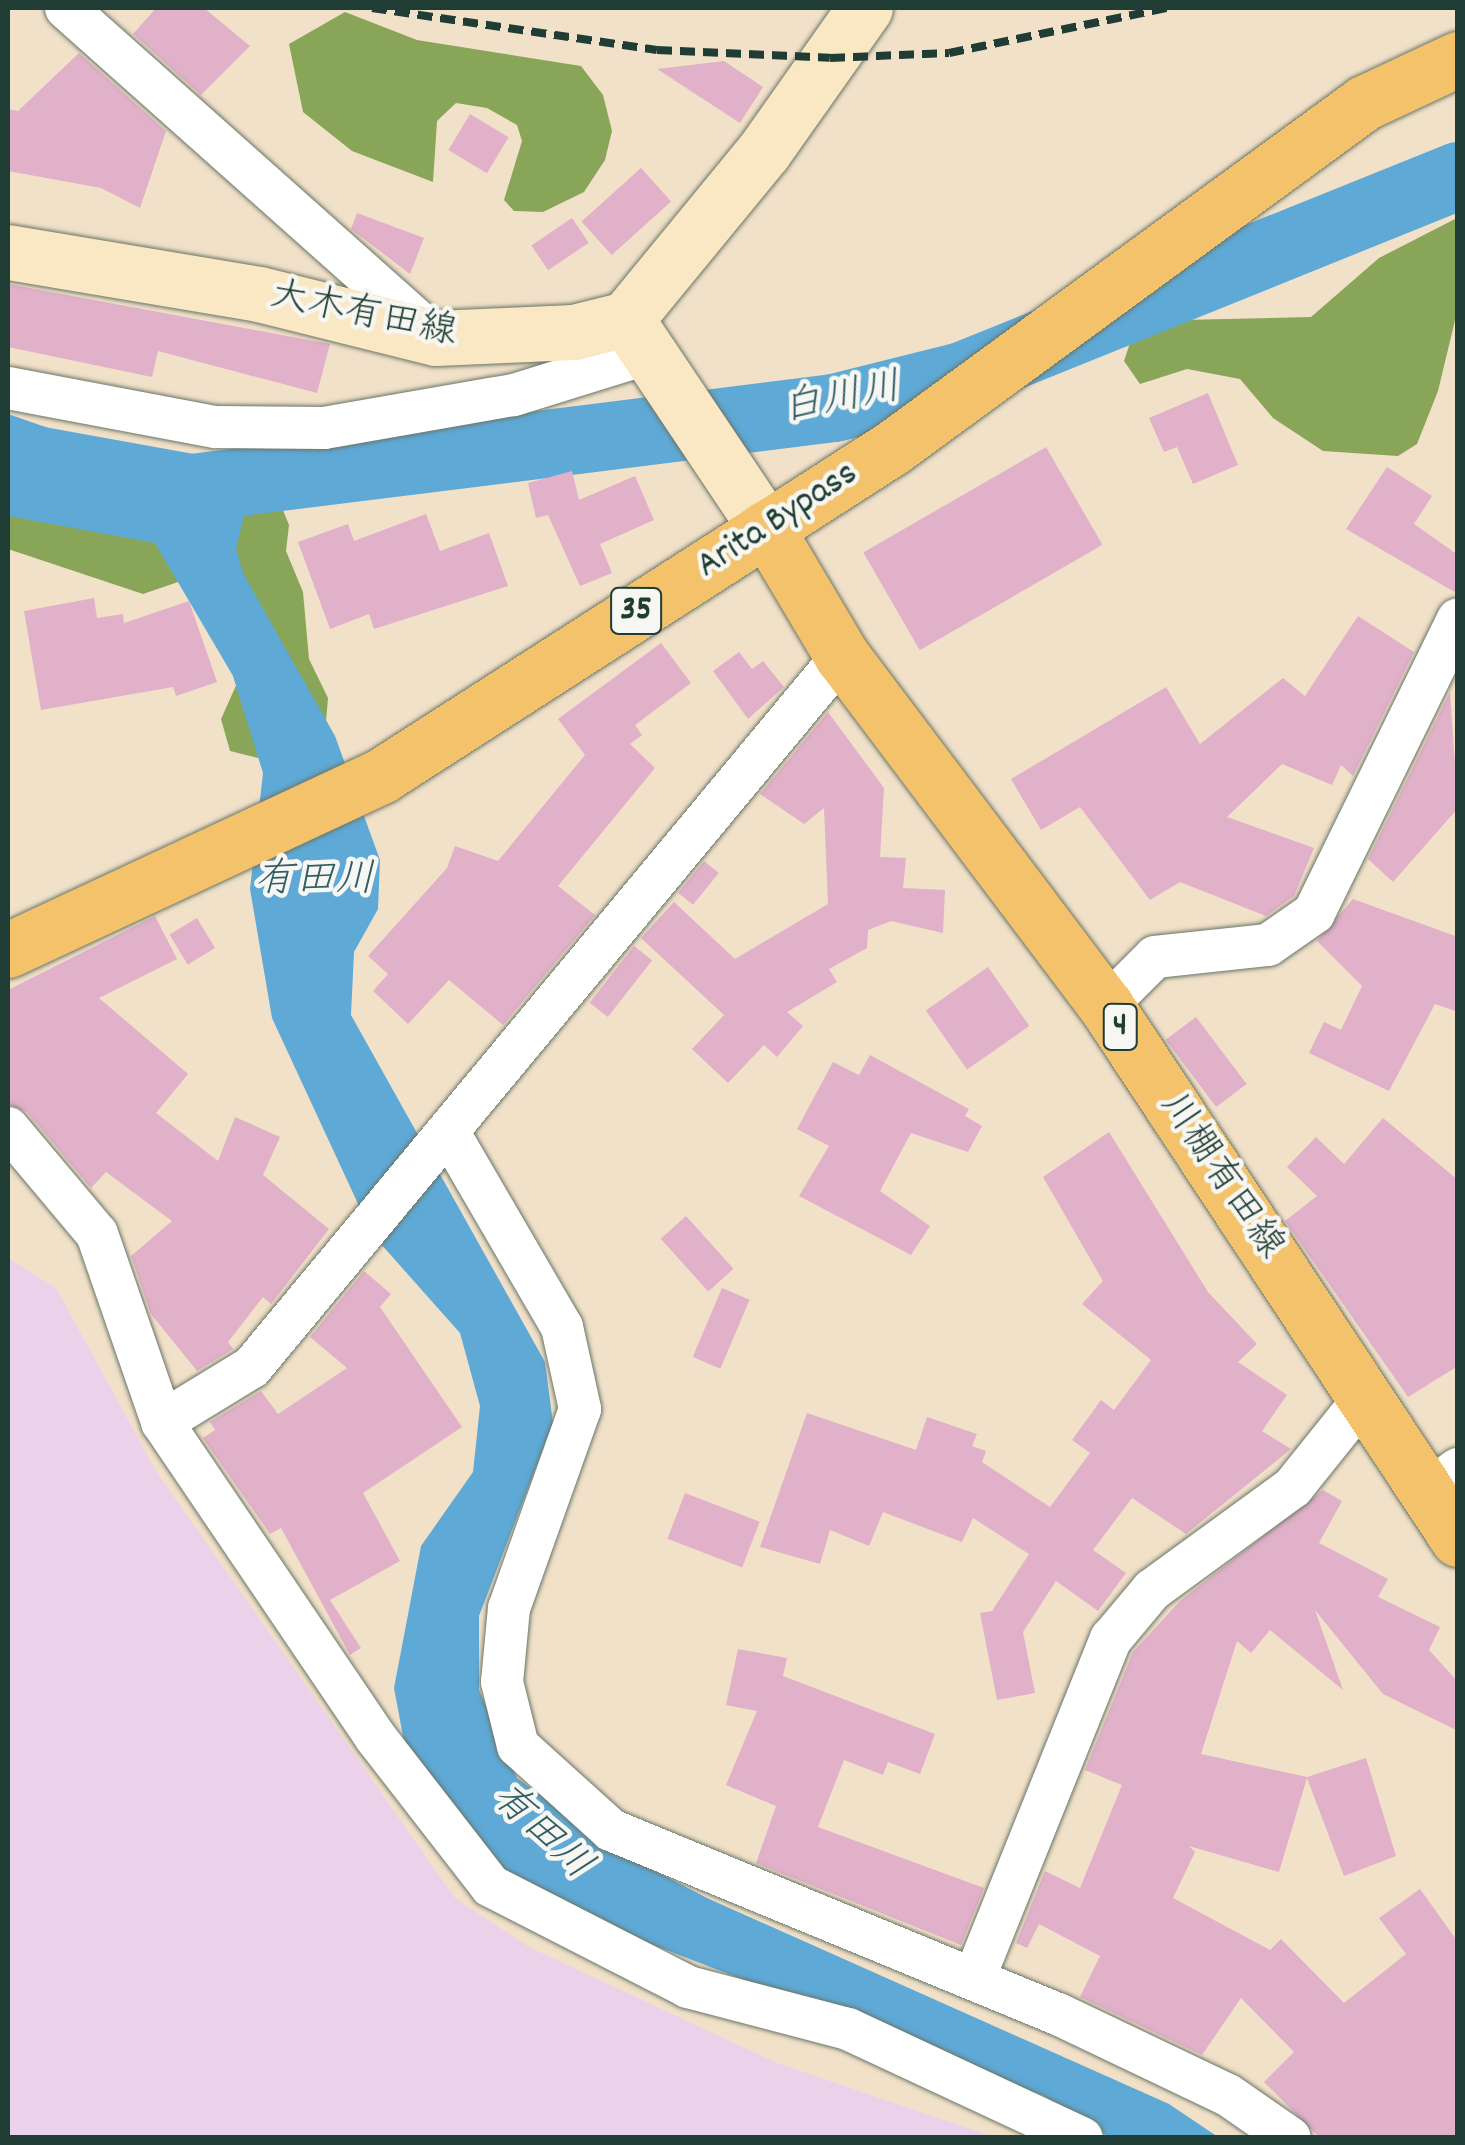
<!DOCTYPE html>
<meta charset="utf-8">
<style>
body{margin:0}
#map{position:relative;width:1465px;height:2145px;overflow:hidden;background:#f2e1c9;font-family:Dekko,"Klee One",sans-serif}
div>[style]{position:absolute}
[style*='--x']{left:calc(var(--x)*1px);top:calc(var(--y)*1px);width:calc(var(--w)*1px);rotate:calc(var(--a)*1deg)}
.built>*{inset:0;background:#ecd1ea}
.forest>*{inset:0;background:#88a558}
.water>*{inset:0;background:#5fa9d6}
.river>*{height:68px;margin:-34px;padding:0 34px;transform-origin:34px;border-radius:34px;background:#5fa9d6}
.building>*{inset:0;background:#e1b0c9;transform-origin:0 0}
.roads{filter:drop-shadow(0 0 2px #697668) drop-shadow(0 0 2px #697668)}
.minor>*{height:42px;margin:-21px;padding:0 21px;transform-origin:21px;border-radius:21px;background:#fff}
.secondary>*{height:55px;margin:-27.5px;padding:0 27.5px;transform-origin:27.5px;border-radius:27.5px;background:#fae7c3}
.primary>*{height:55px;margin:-27.5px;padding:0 27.5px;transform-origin:27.5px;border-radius:27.5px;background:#f3c26a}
.trunk>*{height:55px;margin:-27.5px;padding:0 27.5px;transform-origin:27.5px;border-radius:27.5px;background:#f3c26a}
.rail>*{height:8px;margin-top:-4px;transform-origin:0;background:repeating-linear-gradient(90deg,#1f3d34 0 15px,transparent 0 23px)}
span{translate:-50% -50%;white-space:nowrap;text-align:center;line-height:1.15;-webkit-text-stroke:9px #f6f6f2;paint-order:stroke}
.shield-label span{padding:2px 8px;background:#f6f6f2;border:2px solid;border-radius:8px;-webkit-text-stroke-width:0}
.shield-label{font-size:35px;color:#1f3d34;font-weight:700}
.street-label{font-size:38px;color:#1f3d34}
.water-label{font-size:40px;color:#325d65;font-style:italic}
.frame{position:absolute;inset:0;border:10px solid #1f3d34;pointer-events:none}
</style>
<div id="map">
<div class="built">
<div style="clip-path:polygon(8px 1258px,56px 1288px,156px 1471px,455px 1898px,529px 1947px,777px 2063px,994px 2137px,8px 2137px)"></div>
</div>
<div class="forest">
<div style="clip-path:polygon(345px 12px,417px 40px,581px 66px,603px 95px,612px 131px,605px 160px,584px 192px,543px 212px,514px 211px,504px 200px,522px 141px,517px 125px,487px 108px,456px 103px,437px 121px,433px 182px,352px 151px,303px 112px,289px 44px)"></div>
<div style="clip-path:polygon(1457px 218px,1457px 312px,1438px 391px,1417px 444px,1398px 456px,1323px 451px,1273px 418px,1240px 379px,1187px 369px,1140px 384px,1124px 361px,1132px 337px,1181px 320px,1311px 317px,1379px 258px)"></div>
<div style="clip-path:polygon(8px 471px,197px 554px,178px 582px,143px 594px,8px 549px)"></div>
<div style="clip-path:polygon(261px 498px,280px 503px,289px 525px,286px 551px,303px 592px,309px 659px,328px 698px,326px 722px,258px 758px,230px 751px,221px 719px,239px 679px,227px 515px)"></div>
</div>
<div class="water">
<div style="clip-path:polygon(8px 414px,167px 469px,244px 516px,236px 549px,244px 575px,335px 736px,380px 860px,378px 909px,354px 952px,351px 1015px,545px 1362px,553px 1423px,479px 1616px,479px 1690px,517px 1778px,611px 1848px,709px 1899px,1169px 2104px,1218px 2137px,1109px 2137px,1044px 2096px,524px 1895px,405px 1747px,394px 1688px,421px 1546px,473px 1472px,480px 1406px,460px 1333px,372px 1234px,272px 1018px,250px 889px,263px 773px,233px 676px,155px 543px,8px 516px)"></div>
</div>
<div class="river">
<div style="--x:8;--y:455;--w:187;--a:10.2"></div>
<div style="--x:192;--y:488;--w:647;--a:-7.1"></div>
<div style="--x:834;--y:408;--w:132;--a:-14"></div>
<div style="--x:962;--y:376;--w:535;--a:-21.96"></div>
</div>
<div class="building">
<div style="clip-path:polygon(156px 8px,204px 8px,250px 46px,201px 95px,133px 34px)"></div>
<div style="clip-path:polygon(79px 53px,166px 131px,140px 208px,101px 188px,8px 171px,8px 109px,18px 111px)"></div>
<div style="clip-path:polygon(724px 61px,763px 87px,740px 123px,657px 69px)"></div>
<div style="left:470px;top:114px;width:45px;height:42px;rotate:31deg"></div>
<div style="left:641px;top:168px;width:45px;height:80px;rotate:48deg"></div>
<div style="clip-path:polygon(357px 213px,424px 238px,410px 274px,351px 229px)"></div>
<div style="left:572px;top:218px;width:30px;height:49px;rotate:56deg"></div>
<div style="clip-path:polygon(8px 284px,330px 344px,317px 393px,158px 351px,152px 377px,8px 347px)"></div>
<div style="clip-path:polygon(1208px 393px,1238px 465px,1193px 484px,1177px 447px,1164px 452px,1149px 418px)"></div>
<div style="left:1046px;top:447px;width:113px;height:211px;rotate:60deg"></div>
<div style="clip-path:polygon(1387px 467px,1432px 496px,1414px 524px,1458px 555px,1458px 594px,1346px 529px)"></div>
<div style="clip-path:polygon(572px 471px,579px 500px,635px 476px,654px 520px,600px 544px,612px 573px,580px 586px,548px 515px,536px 518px,528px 483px)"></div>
<div style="clip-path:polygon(426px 514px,440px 551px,489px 533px,508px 586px,374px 629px,369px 614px,330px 629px,298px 542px,348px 524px,354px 541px)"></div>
<div style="clip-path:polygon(94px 598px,97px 618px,123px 614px,124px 623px,189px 601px,217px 682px,176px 696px,173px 687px,41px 710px,24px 611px)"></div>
<div style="clip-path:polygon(1358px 616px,1414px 652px,1353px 776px,1341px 765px,1332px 785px,1282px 764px,1227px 817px,1314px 848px,1294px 896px,1266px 916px,1180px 882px,1150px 900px,1080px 807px,1041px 830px,1011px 779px,1166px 687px,1200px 744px,1283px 678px,1305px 696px)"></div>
<div style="clip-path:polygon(661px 643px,691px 683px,635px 725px,642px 735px,630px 744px,655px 768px,558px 886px,595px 915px,503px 1025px,449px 980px,408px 1024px,373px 991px,388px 974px,368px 956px,447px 868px,455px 846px,498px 861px,585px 755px,558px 719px)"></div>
<div style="clip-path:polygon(739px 652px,752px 669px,763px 661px,784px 687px,748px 719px,713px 671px)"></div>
<div style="clip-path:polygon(1450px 692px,1458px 808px,1393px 882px,1368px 859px)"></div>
<div style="clip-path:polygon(828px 712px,884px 788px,880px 857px,906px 858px,903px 888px,945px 890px,943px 933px,891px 921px,868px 930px,867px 948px,829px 969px,837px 982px,787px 1012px,803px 1026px,777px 1057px,764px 1045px,728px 1083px,692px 1049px,724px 1015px,641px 938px,674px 902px,735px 959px,828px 904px,824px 808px,804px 824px,760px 794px)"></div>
<div style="left:704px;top:861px;width:19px;height:41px;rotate:39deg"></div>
<div style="clip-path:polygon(1353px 899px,1458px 937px,1458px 1012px,1435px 1004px,1389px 1091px,1309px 1053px,1324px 1022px,1341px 1030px,1362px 986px,1317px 941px)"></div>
<div style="clip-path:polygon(155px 916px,177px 959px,99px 998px,188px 1074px,156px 1113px,218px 1161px,235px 1117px,280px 1137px,263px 1175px,329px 1229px,271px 1304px,263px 1297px,228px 1342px,233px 1349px,197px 1371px,151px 1314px,131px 1256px,172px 1221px,106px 1172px,91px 1188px,27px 1112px,8px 1104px,8px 990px)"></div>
<div style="left:197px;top:918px;width:35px;height:32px;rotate:59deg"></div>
<div style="left:634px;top:946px;width:23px;height:72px;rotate:38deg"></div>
<div style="left:988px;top:967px;width:72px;height:76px;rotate:55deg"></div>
<div style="left:1196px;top:1017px;width:84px;height:38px;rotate:53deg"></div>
<div style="clip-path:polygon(870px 1055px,969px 1109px,965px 1116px,982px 1126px,968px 1152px,911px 1133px,880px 1191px,930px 1226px,911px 1255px,799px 1196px,829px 1146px,797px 1129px,833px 1062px,859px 1075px)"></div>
<div style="clip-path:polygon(1383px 1118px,1458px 1180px,1458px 1366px,1408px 1397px,1285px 1221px,1317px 1196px,1287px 1167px,1316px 1137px,1344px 1164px)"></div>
<div style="clip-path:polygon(1109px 1132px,1208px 1292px,1257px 1344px,1238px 1362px,1287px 1395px,1262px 1431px,1291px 1449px,1186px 1534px,1132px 1498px,1093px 1550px,1126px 1573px,1098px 1611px,1056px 1581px,1023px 1632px,1035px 1693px,997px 1700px,980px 1613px,992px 1611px,1029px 1554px,973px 1518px,962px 1542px,883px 1512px,869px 1546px,830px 1530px,820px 1564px,760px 1547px,807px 1413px,916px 1450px,927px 1417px,977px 1434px,972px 1446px,986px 1451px,982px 1462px,1050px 1507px,1090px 1453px,1072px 1440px,1101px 1400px,1114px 1410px,1151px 1360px,1082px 1304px,1103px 1281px,1043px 1177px)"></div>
<div style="left:686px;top:1216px;width:71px;height:34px;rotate:48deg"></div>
<div style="clip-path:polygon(364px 1271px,391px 1294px,380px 1307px,462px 1427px,363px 1493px,400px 1561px,330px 1600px,361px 1648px,350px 1655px,281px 1528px,270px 1534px,203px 1438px,215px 1430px,210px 1422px,261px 1391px,278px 1414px,347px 1368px,310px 1337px)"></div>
<div style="left:722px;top:1288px;width:30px;height:75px;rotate:23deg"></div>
<div style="clip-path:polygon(1323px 1490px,1342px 1501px,1319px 1543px,1388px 1579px,1378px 1597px,1440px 1627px,1429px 1650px,1458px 1682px,1458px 1731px,1383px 1694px,1315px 1610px,1343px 1690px,1270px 1630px,1251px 1653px,1237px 1641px,1201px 1754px,1307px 1777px,1366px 1758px,1396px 1856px,1344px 1876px,1307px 1778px,1279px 1872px,1189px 1846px,1195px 1852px,1173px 1898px,1270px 1950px,1281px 1939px,1344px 2003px,1406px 1954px,1379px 1918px,1420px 1889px,1458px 1942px,1458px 2138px,1320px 2138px,1264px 2082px,1294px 2052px,1241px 1998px,1202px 2055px,1080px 1997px,1100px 1956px,1039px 1924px,1027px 1948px,1016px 1943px,1045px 1871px,1080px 1888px,1122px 1785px,1085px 1770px,1133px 1652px,1180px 1601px)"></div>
<div style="left:685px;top:1493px;width:80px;height:49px;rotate:21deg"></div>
<div style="clip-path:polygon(738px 1649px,787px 1658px,783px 1676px,935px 1734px,920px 1774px,888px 1762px,883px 1775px,844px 1760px,818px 1827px,984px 1888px,961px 1945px,756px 1863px,776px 1806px,726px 1785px,757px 1711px,726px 1705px)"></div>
</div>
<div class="roads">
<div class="minor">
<div style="--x:66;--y:8;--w:490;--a:41.7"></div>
<div style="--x:8;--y:388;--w:211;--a:10.7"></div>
<div style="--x:215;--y:427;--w:109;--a:0.5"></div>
<div style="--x:324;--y:428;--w:193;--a:-9.9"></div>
<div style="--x:514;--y:395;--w:141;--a:-17.3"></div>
<div style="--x:1106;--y:1006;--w:69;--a:-45"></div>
<div style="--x:1155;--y:957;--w:114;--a:-6.1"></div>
<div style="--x:1268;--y:945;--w:56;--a:-34.8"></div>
<div style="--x:1314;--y:913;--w:327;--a:-63.9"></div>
<div style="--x:8;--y:1128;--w:138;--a:50"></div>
<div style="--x:97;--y:1234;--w:199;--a:70.9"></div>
<div style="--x:162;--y:1422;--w:382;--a:55.9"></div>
<div style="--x:376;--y:1738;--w:187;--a:52.2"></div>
<div style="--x:491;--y:1886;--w:221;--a:27.1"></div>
<div style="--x:688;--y:1987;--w:165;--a:14.7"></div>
<div style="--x:848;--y:2029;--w:258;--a:25"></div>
<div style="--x:449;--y:1133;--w:225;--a:59.8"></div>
<div style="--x:562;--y:1327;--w:84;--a:77.6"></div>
<div style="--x:580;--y:1409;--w:211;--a:109.6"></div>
<div style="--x:509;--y:1608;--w:74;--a:95.4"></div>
<div style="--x:502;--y:1682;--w:66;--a:76"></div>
<div style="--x:518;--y:1746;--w:125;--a:42.1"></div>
<div style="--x:611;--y:1830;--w:483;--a:22.4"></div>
<div style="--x:1058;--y:2014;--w:188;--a:25.5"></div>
<div style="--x:1228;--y:2095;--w:75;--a:34.7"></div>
<div style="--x:162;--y:1422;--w:105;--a:-31.4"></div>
<div style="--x:252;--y:1367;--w:924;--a:-50.31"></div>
<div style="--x:1429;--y:1490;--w:36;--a:-36"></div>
<div style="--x:974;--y:1979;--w:367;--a:-68.1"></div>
<div style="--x:1111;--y:1639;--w:64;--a:-50.1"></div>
<div style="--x:1152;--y:1590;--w:175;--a:-36.1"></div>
<div style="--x:1293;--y:1487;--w:117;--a:-51.3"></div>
</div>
<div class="secondary">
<div style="--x:8;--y:252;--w:254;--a:9.5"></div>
<div style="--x:259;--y:294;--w:182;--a:14"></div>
<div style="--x:436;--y:338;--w:138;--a:-2.5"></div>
<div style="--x:574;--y:332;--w:54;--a:-14"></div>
<div style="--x:626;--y:319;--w:217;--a:-50.6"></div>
<div style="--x:764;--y:151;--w:175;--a:-54.8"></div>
<div style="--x:626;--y:319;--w:252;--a:56.2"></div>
</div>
<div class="primary">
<div style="--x:766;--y:528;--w:149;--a:59.3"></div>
<div style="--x:842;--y:656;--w:438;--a:53"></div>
<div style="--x:1106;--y:1006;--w:639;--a:56.56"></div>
</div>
<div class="trunk">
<div style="--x:8;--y:950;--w:412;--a:-25"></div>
<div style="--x:381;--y:776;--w:607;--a:-32.7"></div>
<div style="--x:892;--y:448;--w:585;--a:-36.16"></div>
<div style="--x:1364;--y:103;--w:104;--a:-25.1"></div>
</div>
</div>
<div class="rail">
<div style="--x:372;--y:8;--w:288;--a:8.4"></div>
<div style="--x:657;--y:50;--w:173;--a:2.6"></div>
<div style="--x:830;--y:58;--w:119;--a:-2.4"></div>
<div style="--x:949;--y:53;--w:223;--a:-11.7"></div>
</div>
<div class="shield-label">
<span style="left:636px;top:611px">35</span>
<span style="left:1120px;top:1027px">4</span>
</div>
<div class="street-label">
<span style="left:363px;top:316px;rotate:12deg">大木有田線</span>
<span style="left:778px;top:521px;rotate:-33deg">Arita Bypass</span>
<span style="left:1220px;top:1177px;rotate:56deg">川棚有田線</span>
</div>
<div class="water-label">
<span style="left:842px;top:401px;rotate:-11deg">白川川</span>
<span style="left:315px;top:883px">有田川</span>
<span style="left:540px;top:1834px;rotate:43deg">有田川</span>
</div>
<div class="frame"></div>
</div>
